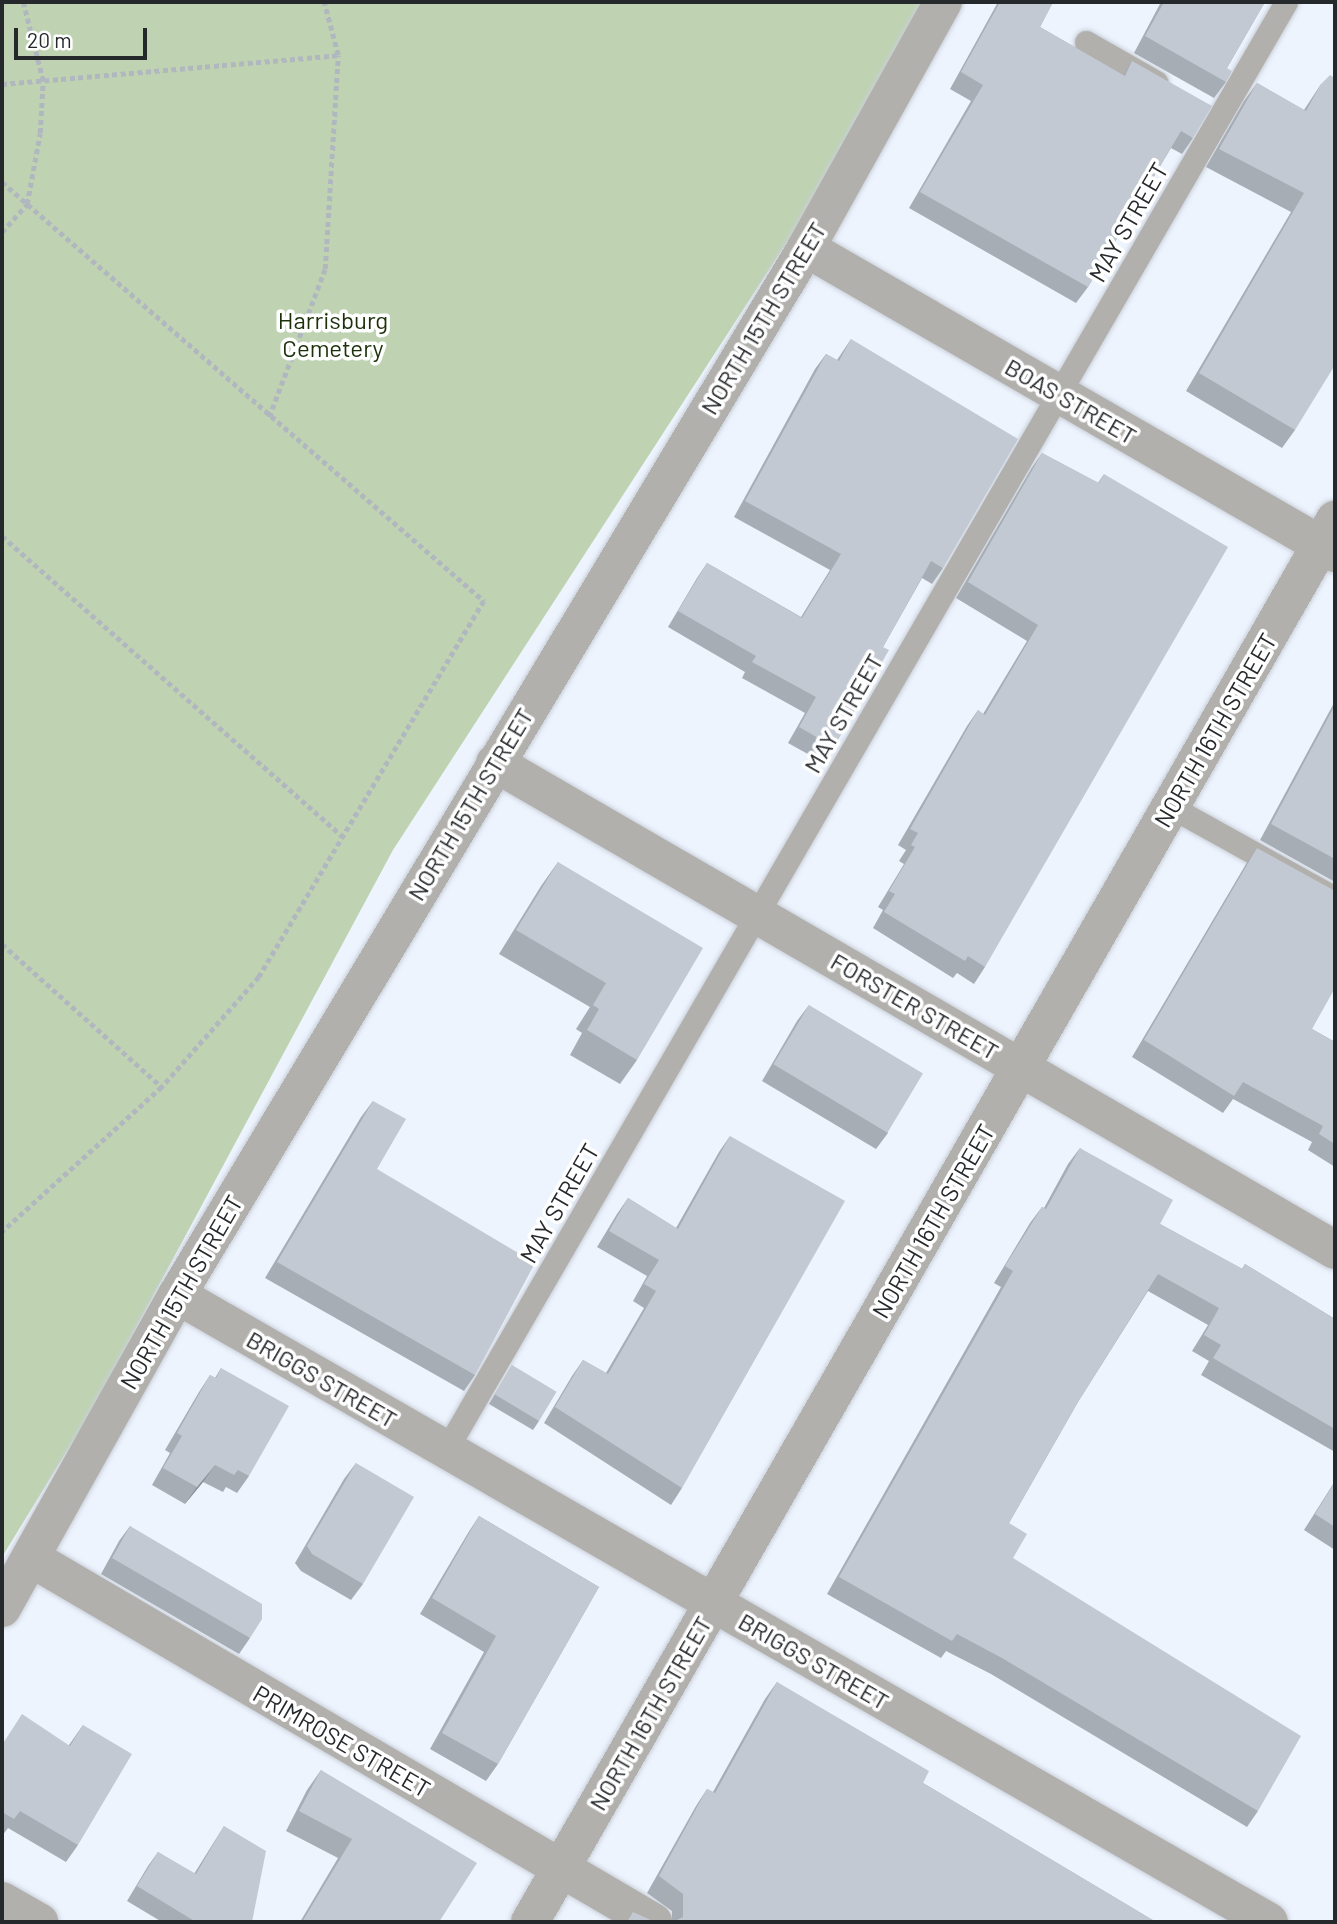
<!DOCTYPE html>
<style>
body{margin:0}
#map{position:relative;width:1337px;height:1924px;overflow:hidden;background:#edf4fe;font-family:Barlow,sans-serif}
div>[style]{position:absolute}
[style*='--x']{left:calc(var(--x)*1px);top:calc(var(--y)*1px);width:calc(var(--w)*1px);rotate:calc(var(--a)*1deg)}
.green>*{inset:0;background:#bfd3b3}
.path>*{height:4.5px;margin-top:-2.25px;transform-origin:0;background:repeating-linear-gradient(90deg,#b1b7bf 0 5px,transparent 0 8.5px)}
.roads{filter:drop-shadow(0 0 2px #c9cfd8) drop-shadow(0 0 2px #c9cfd8)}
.lane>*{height:23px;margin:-11.5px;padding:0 11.5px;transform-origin:11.5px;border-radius:11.5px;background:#b2b0ac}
.street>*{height:38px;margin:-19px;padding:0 19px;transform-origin:19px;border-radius:19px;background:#b2b0ac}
.wall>*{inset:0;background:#a7adb5}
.shaded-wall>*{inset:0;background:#888d93}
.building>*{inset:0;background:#c2c9d2;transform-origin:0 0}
span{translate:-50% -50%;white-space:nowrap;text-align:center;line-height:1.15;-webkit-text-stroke:7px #fff;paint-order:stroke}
.street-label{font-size:24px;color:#26292c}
.park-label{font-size:24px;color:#1b3109}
.frame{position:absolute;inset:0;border:4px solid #26292c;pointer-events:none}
.scale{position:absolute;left:14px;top:28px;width:133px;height:32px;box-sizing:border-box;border:4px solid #26292c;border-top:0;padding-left:9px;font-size:21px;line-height:24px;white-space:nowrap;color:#26292c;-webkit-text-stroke:5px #fff;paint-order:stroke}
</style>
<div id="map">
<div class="green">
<div style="clip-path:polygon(2px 2px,921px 2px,833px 171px,393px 850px,89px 1415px,2px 1557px)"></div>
</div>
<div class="path">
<div style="--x:2;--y:84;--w:337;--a:-4.9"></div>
<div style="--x:2;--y:182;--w:639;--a:41"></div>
<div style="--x:484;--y:601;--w:438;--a:120.9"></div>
<div style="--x:259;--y:977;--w:147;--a:131.4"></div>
<div style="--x:162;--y:1087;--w:216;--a:137.8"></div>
<div style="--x:2;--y:232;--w:38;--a:-48"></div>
<div style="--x:27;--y:204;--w:72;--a:-79.6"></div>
<div style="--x:40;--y:133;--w:52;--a:-86.7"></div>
<div style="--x:43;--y:81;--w:81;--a:-104.2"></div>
<div style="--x:269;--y:417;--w:158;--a:-69.3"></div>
<div style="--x:325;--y:269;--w:214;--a:-86.5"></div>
<div style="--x:338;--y:55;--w:55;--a:-104.8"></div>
<div style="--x:2;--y:536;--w:455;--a:41.4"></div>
<div style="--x:2;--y:944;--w:215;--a:41.8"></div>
</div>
<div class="roads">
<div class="lane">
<div style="--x:1086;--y:42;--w:81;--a:29.7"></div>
<div style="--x:1171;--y:807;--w:188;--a:29"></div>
<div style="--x:446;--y:1450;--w:1674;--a:-59.88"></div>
</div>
<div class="street">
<div style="--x:806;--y:248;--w:611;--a:29.97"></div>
<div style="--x:495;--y:763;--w:971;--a:30.1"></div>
<div style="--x:177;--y:1295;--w:1259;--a:29.86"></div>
<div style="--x:31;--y:1558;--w:721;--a:30.34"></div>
<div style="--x:2;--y:1608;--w:359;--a:-60.8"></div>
<div style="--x:177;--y:1295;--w:1221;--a:-59"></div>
<div style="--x:806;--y:248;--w:282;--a:-60.9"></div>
<div style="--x:2;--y:1901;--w:43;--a:29.6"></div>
<div style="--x:530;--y:1922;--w:1617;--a:-60.14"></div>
</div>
</div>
<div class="wall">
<div style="clip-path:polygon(998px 2px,1053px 2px,1040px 27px,1123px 75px,1132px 61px,1193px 138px,1182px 154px,1171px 148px,1088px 287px,1076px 303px,909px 208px,971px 101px,950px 89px)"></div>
<div style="clip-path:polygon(1161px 2px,1265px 2px,1227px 68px,1226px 82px,1214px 98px,1134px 53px)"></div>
<div style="clip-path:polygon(1257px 83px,1304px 110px,1321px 84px,1295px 430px,1282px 448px,1186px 391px,1291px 212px,1206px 167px,1244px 101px)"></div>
<div style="clip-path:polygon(851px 339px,943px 568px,932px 584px,922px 578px,883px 647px,834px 747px,824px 763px,788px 743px,805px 713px,742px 678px,745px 672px,668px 627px,697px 578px,707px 563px,801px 617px,830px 570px,734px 517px,815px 369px,826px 354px,837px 360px)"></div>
<div style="clip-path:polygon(1042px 453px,1098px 483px,1104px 474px,985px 967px,974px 984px,957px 973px,953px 978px,873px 928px,883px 910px,878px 907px,904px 864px,899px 861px,906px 850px,898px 845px,967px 726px,978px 710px,983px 714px,1027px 641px,956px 598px,1031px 469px)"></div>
<div style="clip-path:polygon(1335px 701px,1335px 882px,1260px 840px)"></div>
<div style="clip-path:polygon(1257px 848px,1312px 1029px,1335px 1042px,1335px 1167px,1308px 1150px,1312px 1142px,1233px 1099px,1223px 1113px,1132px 1057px,1246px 864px)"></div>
<div style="clip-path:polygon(558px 862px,637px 1060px,620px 1084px,570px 1055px,582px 1033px,576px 1029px,590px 1007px,499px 954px,541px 886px)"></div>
<div style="clip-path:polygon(809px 1005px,888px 1133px,876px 1149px,762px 1081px,797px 1021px)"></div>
<div style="clip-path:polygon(373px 1101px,377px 1169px,475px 1375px,464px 1391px,265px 1278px,361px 1117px)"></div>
<div style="clip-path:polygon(730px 1136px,682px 1488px,671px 1505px,544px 1423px,572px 1376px,583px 1360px,606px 1373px,644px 1308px,633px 1301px,647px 1276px,597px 1247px,617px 1214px,628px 1198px,676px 1228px,719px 1152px)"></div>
<div style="clip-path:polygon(1080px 1148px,1160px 1224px,1242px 1269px,1245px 1264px,1335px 1319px,1335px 1452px,1201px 1375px,1209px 1361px,1192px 1351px,1208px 1325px,1148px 1291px,1078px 1402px,1009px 1523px,1013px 1558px,1258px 1811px,1247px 1827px,991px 1674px,946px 1651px,941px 1658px,827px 1594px,1001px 1287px,994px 1283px,1030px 1223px,1042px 1207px,1044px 1208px,1068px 1164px)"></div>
<div style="clip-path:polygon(512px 1365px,539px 1421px,533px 1430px,489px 1404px)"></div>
<div style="clip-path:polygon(221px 1368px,249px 1476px,237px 1493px,226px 1487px,223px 1492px,203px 1482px,185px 1504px,152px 1485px,170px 1453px,165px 1450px,199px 1392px,210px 1375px,215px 1378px)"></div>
<div style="clip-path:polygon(356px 1463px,363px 1584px,351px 1600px,301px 1571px,295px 1563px,344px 1479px)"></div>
<div style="clip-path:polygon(1335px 1481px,1335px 1550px,1304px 1530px)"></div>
<div style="clip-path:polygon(479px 1516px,599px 1587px,498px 1764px,486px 1781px,430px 1749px,484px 1652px,420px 1614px,468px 1533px)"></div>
<div style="clip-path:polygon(130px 1526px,250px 1638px,239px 1654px,101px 1574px,119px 1541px)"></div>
<div style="clip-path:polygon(777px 1682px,923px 1783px,1156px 1922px,672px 1922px,672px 1911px,647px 1893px,696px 1806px,707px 1789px,713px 1792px,765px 1699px)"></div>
<div style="clip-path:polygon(83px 1725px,78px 1845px,66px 1862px,8px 1828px,2px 1836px,2px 1744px,69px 1745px)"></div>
<div style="clip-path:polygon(321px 1770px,439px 1922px,300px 1922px,338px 1858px,286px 1831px,307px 1790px)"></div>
<div style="clip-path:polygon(224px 1826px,252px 1922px,162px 1922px,127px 1901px,148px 1866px,158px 1852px,194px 1874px)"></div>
</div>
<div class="shaded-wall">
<div style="clip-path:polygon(215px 1465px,203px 1482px,185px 1504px,197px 1487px)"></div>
</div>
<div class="building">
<div style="clip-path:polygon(1000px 2px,1053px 2px,1040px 27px,1125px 76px,1132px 61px,1212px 106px,1193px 138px,1181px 131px,1088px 287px,920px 192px,983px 85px,961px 72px)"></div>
<div style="clip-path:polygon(1164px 2px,1265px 2px,1227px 68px,1232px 71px,1226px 82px,1145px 36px)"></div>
<div style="clip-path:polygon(1330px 75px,1335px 78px,1335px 365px,1295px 430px,1199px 373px,1304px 193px,1219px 149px,1257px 83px,1306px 111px,1321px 84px)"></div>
<div style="clip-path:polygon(851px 339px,1018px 439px,943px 568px,931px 561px,883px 647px,889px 650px,834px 747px,799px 727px,816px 697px,752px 662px,756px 656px,678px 611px,707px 563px,802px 618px,841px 554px,745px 501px,826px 354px,839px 361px)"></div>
<div style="clip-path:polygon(1042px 453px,1099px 483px,1104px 474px,1228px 547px,985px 967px,968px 956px,965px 961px,884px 912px,895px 894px,889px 891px,915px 847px,911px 845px,918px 833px,910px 829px,978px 710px,985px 715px,1038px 625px,968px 582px)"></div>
<div style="clip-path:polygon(1335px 705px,1335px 859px,1271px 824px)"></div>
<div style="clip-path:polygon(1257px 848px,1335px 891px,1335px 988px,1312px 1029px,1335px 1042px,1335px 1144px,1319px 1134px,1323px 1126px,1243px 1082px,1234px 1096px,1144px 1040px)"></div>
<div style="clip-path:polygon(558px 862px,703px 948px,637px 1060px,587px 1030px,599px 1009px,593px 1005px,606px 983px,516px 930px)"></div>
<div style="left:809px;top:1005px;width:133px;height:69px;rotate:31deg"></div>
<div style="clip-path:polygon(373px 1101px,406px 1119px,377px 1169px,535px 1263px,475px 1375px,277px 1262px)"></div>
<div style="clip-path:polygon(730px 1136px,845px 1201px,682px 1488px,555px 1407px,583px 1360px,608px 1374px,656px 1291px,644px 1284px,659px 1260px,609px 1231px,628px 1198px,678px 1229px)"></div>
<div style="clip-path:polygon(1080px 1148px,1173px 1200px,1160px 1224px,1243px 1269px,1245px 1264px,1335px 1319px,1335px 1429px,1213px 1358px,1221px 1345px,1204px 1335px,1219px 1308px,1158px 1274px,1078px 1402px,1009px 1523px,1027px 1534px,1013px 1558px,1301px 1736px,1258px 1811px,1002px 1658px,957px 1634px,952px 1641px,839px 1577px,1013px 1271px,1005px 1266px,1042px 1207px,1046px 1209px)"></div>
<div style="left:512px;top:1365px;width:52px;height:34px;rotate:31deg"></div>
<div style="clip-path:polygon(221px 1368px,289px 1406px,249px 1476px,238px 1470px,234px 1475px,215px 1465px,197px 1487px,163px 1468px,182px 1436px,177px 1433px,210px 1375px,216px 1378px)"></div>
<div style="clip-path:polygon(356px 1463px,414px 1497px,363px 1584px,312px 1554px,307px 1546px)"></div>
<div style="clip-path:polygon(1335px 1482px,1335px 1527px,1315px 1514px)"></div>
<div style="clip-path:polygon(479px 1516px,599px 1587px,498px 1764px,442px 1733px,496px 1636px,432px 1598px)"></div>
<div style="clip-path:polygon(130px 1526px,262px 1604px,262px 1619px,250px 1638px,112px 1558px)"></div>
<div style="clip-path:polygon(777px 1682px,929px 1771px,923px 1783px,1156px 1922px,673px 1922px,683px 1917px,683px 1894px,659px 1876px,707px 1789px,715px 1793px)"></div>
<div style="clip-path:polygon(22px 1714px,70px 1746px,83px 1725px,132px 1754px,78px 1845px,20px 1811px,14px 1819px,2px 1812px,2px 1745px)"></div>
<div style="clip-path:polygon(321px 1770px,477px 1863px,439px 1922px,302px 1922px,352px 1839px,299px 1811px)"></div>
<div style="clip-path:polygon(224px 1826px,266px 1851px,252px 1922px,196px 1922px,137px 1886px,158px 1852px,196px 1874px)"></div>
<div style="clip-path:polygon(633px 1912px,655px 1922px,627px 1922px)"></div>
</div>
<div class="street-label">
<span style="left:1128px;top:222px;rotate:-60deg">MAY STREET</span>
<span style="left:763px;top:318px;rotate:-59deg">NORTH 15TH STREET</span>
<span style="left:1071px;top:401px;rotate:30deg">BOAS STREET</span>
<span style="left:843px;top:713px;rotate:-60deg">MAY STREET</span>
<span style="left:1215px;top:730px;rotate:-60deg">NORTH 16TH STREET</span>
<span style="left:470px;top:804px;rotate:-59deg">NORTH 15TH STREET</span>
<span style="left:915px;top:1006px;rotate:30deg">FORSTER STREET</span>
<span style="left:559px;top:1203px;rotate:-60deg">MAY STREET</span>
<span style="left:933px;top:1221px;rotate:-60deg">NORTH 16TH STREET</span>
<span style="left:181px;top:1292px;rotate:-60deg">NORTH 15TH STREET</span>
<span style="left:322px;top:1379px;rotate:30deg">BRIGGS STREET</span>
<span style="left:814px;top:1661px;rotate:30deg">BRIGGS STREET</span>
<span style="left:650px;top:1713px;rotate:-60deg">NORTH 16TH STREET</span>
<span style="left:342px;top:1741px;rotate:30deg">PRIMROSE STREET</span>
</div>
<div class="park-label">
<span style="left:333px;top:334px">Harrisburg<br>Cemetery</span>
</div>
<div class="frame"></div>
<div class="scale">20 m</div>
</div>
